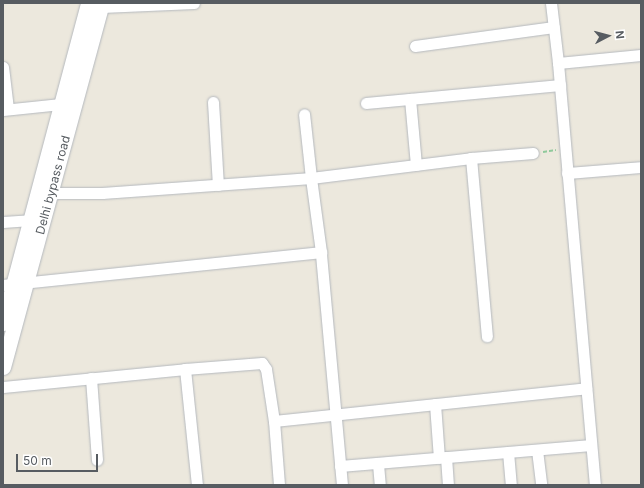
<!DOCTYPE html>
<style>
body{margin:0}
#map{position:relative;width:644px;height:488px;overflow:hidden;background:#ece8dd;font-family:Inter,sans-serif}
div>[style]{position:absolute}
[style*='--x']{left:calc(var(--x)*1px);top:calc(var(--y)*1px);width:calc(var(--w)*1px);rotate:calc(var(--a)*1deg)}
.path>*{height:2px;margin-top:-1px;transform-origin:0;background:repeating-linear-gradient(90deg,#8fc99b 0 4px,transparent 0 6px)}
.roads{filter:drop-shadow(0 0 1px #b4b8bd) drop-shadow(0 0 1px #b4b8bd)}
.minor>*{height:11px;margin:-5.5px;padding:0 5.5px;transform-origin:5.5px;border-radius:5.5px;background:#fff}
.secondary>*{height:15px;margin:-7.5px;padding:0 7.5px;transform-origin:7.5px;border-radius:7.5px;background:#fff}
span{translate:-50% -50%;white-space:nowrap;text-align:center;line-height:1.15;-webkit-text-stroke:3.5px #fff;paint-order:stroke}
.street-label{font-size:12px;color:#575c61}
.frame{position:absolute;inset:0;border:4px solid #575c61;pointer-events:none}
.north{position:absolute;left:588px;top:16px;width:40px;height:40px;-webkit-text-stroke:3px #fff;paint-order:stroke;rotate:84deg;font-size:11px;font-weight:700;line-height:16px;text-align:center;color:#575c61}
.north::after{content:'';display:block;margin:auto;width:14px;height:18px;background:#575c61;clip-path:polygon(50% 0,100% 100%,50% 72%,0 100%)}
.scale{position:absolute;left:16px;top:454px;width:82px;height:18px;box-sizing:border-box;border:2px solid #575c61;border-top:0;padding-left:5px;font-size:12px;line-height:14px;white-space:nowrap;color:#575c61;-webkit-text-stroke:3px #fff;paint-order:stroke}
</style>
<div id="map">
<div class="path">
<div style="--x:543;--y:152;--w:13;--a:-9"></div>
</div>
<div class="roads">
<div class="minor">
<div style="--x:551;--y:3;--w:60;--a:83.3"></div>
<div style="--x:558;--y:63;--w:83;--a:-5.5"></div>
<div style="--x:101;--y:7;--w:93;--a:-2.5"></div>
<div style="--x:415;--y:46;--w:140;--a:-7.8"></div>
<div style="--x:558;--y:63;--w:424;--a:85"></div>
<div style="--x:3;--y:67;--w:42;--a:83.2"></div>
<div style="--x:410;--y:99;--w:66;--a:84.8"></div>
<div style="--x:213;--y:102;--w:83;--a:86.6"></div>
<div style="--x:366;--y:103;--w:195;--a:-5.3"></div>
<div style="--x:3;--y:110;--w:58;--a:-5.9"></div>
<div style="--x:471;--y:158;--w:179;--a:84.9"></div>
<div style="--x:567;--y:173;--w:74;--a:-4.6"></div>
<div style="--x:51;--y:193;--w:51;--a:0"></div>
<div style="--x:102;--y:193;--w:210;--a:-4.1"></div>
<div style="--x:311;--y:178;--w:64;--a:-96.2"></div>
<div style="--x:3;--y:222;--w:27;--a:-4"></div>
<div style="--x:3;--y:285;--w:320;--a:-5.9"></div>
<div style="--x:185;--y:369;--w:117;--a:84.1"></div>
<div style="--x:91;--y:378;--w:82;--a:85.8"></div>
<div style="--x:3;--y:387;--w:183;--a:-5.6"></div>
<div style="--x:185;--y:369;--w:77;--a:-4.5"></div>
<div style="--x:262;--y:363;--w:7;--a:56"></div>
<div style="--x:266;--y:369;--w:53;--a:81.3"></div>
<div style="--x:274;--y:421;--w:64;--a:85.5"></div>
<div style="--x:435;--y:404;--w:54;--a:85.8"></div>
<div style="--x:274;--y:421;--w:314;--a:-6"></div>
<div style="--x:537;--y:450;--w:35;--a:83"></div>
<div style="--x:508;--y:452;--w:33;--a:85"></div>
<div style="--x:446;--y:457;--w:28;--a:86"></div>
<div style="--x:378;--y:464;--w:21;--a:85"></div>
<div style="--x:340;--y:466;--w:252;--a:-4.8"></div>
<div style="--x:342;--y:485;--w:234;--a:-95.2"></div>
<div style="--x:321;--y:252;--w:75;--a:-97.7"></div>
<div style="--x:311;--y:178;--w:161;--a:-7.1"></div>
<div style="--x:471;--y:158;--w:62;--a:-4.6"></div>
</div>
<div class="secondary">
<div style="--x:3;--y:323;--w:331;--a:-75.1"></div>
<div style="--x:3;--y:367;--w:377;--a:-74.8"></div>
</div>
</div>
<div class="street-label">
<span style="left:53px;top:185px;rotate:-75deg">Delhi bypass road</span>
</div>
<div class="frame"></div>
<div class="north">N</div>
<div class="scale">50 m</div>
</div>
